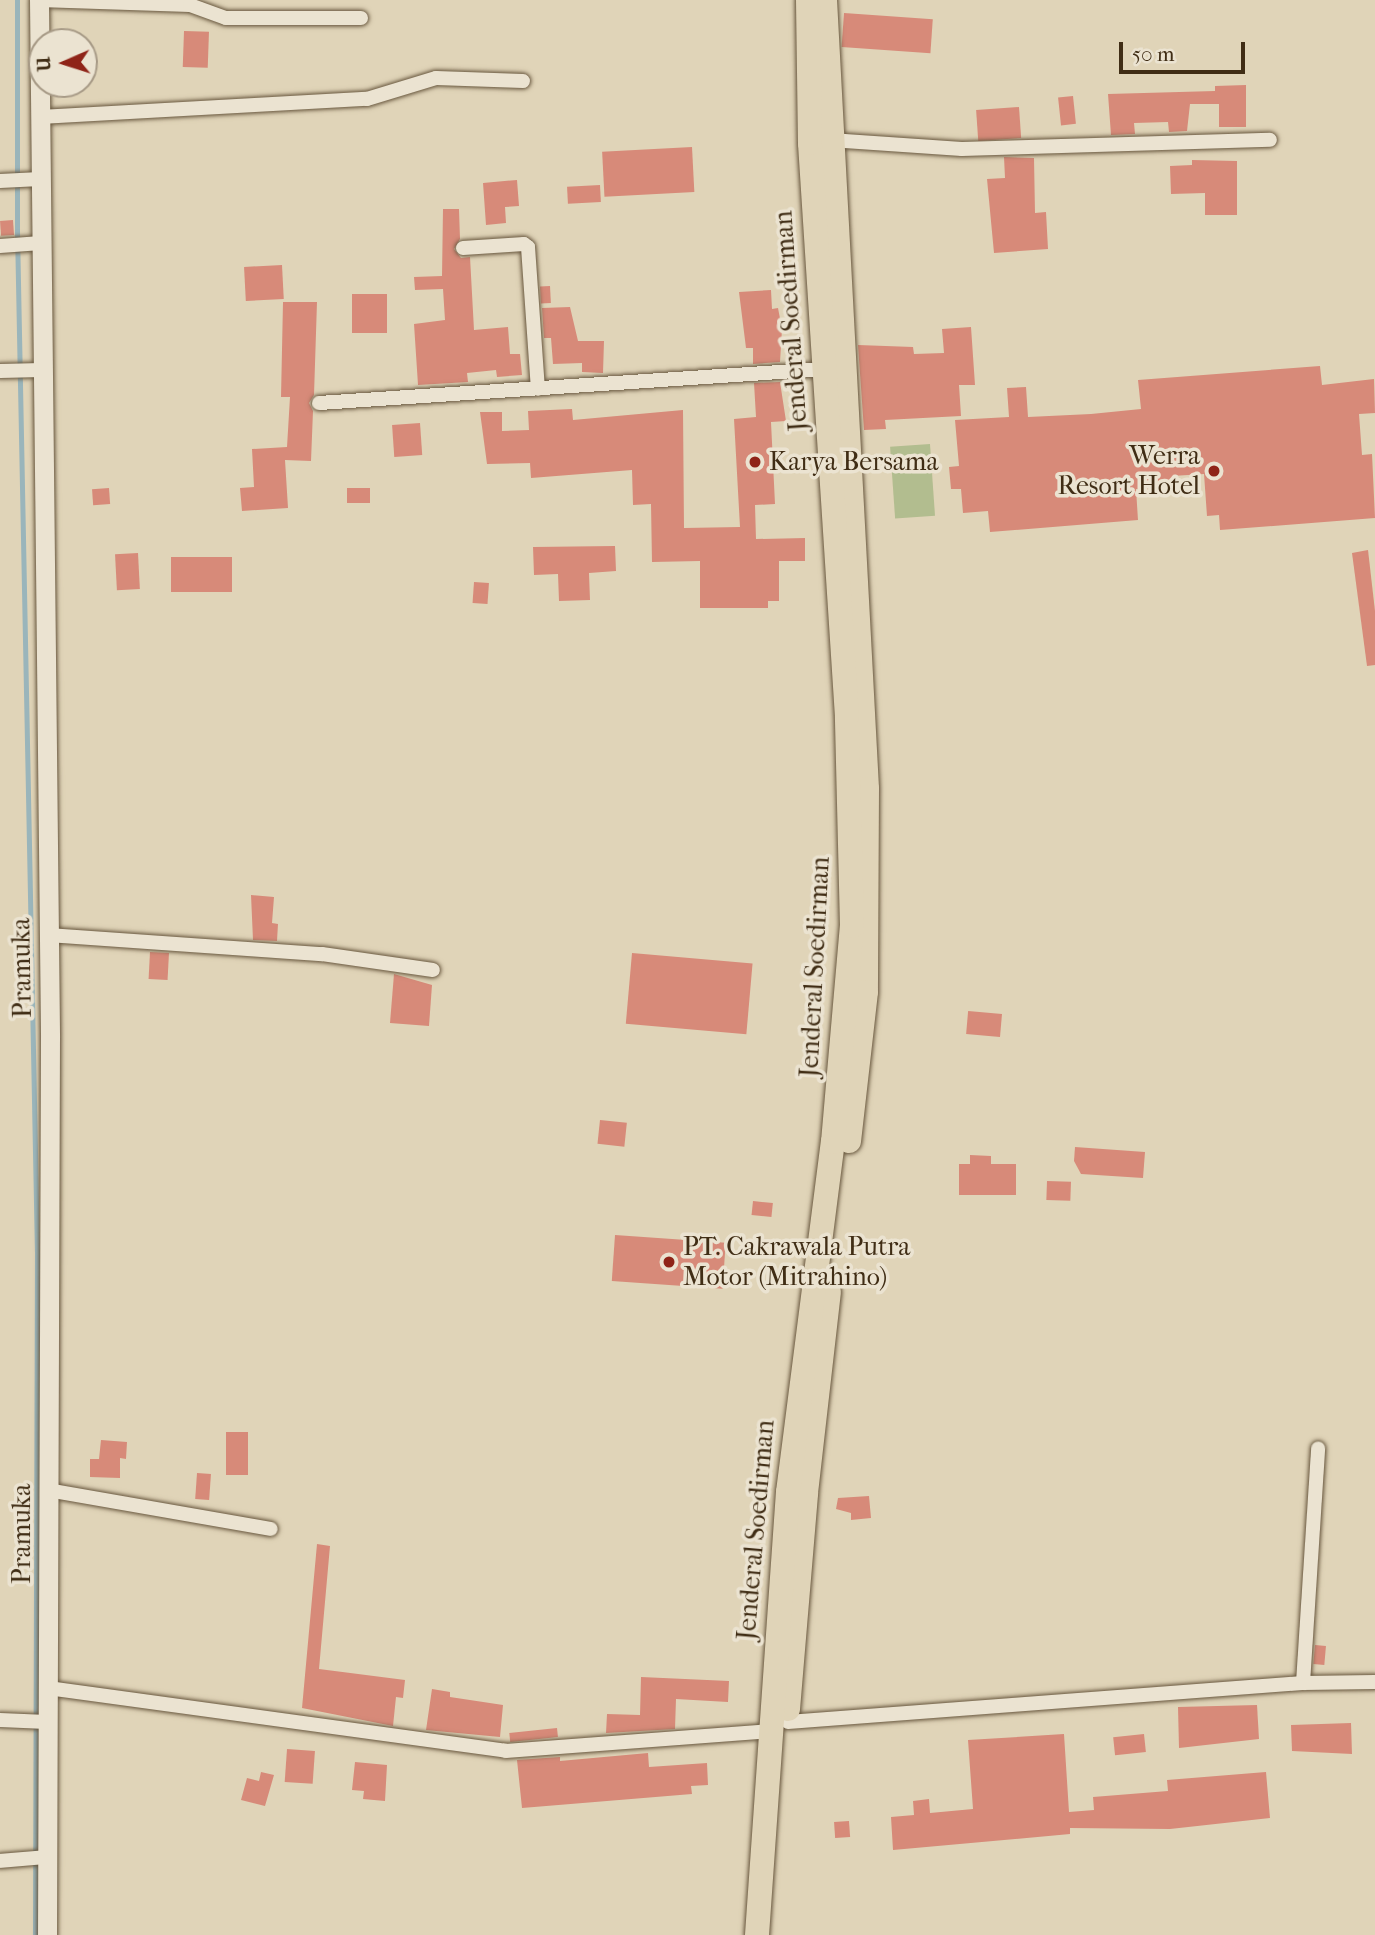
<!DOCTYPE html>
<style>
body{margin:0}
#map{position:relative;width:1375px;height:1935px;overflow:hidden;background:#e0d4b8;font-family:"IM FELL French Canon",serif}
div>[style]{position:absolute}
.green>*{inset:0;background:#b2bd8f;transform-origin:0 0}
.stream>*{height:5px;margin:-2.5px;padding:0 2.5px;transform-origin:2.5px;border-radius:2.5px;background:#9ab5bb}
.building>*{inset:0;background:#d78a79;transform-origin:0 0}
.roads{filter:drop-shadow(0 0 2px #68573e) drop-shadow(0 0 2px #68573e)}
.street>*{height:14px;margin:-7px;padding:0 7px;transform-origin:7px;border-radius:7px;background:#ebe3d1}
.secondary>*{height:19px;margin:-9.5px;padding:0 9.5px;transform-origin:9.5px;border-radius:9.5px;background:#ebe3d1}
.highway>*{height:24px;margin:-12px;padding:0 12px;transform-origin:12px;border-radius:12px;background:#e0d4b8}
.dots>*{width:19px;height:19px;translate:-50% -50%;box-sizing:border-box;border:4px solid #ebe3d1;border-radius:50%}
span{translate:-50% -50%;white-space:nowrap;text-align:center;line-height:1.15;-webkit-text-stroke:7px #ebe3d1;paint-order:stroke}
.street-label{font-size:26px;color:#402d15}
.poi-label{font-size:26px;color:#402d15}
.right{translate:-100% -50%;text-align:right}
.left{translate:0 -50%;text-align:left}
.north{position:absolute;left:28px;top:28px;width:70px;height:70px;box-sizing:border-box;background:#ebe3d1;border:2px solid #a79a86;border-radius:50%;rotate:267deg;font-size:19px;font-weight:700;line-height:28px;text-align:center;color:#402d15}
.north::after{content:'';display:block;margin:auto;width:24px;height:32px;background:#8f2418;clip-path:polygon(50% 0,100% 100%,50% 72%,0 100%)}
.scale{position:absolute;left:1119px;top:42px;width:126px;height:32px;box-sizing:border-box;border:4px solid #402d15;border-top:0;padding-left:9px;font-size:21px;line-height:24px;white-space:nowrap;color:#402d15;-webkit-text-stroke:5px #ebe3d1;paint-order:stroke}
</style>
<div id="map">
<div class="green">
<div style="left:930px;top:444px;width:72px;height:40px;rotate:86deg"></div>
</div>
<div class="stream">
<div style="left:17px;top:0;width:231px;rotate:90deg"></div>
<div style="left:17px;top:231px;width:1021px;rotate:88.88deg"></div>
<div style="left:37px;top:1252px;width:683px;rotate:90.17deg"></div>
</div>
<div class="building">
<div style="left:844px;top:13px;width:89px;height:34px;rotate:4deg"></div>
<div style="left:184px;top:31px;width:25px;height:36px;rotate:2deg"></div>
<div style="clip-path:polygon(1246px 85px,1246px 127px,1219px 127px,1219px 104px,1190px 104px,1187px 131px,1169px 132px,1168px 122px,1134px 123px,1135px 134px,1111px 135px,1108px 94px,1215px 91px,1215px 86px)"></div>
<div style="left:1073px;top:96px;width:28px;height:15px;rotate:84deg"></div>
<div style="left:1019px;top:107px;width:31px;height:43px;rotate:86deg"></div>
<div style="left:692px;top:147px;width:45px;height:90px;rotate:87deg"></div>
<div style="clip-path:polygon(1004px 157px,1034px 158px,1035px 213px,1046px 212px,1048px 249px,994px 253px,987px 179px,1005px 178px)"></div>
<div style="clip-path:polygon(1192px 160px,1237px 161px,1237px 215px,1205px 215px,1205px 193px,1171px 194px,1170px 166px,1192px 165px)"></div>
<div style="clip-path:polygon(517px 180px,519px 206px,505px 207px,506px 223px,486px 225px,483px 183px)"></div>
<div style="left:600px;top:185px;width:17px;height:33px;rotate:87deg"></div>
<div style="clip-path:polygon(443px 209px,459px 209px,460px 239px,454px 249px,461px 258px,470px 257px,474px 330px,508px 327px,510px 354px,520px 354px,522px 375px,497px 377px,496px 370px,467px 373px,468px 382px,418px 385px,414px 324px,445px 320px,443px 289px,415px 290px,414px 277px,442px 276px)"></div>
<div style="left:13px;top:220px;width:15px;height:13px;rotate:86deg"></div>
<div style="left:282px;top:265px;width:34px;height:38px;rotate:87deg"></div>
<div style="left:550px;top:286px;width:17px;height:10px;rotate:87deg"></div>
<div style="clip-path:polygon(771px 290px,772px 309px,778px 308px,782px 329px,780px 362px,753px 364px,753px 348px,746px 348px,739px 292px)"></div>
<div style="left:352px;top:294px;width:35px;height:39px"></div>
<div style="clip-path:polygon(283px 302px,317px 302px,314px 395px,309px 403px,313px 411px,311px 461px,285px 460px,288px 508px,242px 511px,240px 488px,254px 487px,252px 449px,287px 447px,290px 397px,281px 397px)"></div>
<div style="clip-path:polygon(570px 307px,578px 341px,604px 341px,603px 373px,582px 372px,582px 363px,553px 364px,551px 338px,544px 338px,542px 308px)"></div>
<div style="clip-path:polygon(971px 327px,975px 385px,959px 385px,961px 416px,885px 420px,886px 429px,864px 430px,858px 345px,913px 347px,914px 354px,944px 353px,942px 329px)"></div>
<div style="clip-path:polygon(1320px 366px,1322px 385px,1374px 379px,1375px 413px,1359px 414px,1362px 455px,1372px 454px,1375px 518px,1220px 530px,1219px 515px,1207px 516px,1204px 474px,1172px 476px,1173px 488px,1136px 489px,1138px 520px,990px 532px,988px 511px,963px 513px,961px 489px,951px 489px,949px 467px,959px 466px,955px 420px,1009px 417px,1007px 388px,1026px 387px,1028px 417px,1091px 414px,1141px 409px,1138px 380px)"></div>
<div style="clip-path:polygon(780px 382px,786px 421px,771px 422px,775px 504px,755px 505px,756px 539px,805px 538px,805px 561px,779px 561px,779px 601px,768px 601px,768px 608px,700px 608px,700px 561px,652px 562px,651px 504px,633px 505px,632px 470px,531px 478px,530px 463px,487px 464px,480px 412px,502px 412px,502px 431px,529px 430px,528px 411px,572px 409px,573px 420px,683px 410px,684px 528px,740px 527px,734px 419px,756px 417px,754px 383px)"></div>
<div style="left:420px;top:423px;width:32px;height:28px;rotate:86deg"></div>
<div style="left:109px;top:488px;width:16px;height:17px;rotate:86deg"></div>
<div style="left:370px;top:488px;width:15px;height:23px;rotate:90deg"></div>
<div style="clip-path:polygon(615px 546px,616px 571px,589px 573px,590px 600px,559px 601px,558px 574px,534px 575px,533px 547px)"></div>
<div style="clip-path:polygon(1368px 550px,1375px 611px,1375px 665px,1367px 666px,1352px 553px)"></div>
<div style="left:138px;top:553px;width:36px;height:23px;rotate:87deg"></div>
<div style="left:171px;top:557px;width:61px;height:35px"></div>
<div style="left:474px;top:582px;width:15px;height:21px;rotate:4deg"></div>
<div style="clip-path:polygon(251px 895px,274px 897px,272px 923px,278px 924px,277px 941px,253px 940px)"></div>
<div style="left:150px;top:952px;width:19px;height:27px;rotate:3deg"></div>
<div style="left:632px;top:953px;width:121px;height:71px;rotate:5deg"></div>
<div style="clip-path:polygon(394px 974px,432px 985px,429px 1026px,390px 1023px)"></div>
<div style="left:1002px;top:1014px;width:23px;height:34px;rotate:95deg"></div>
<div style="left:600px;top:1120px;width:27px;height:24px;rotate:6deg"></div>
<div style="clip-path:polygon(1075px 1147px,1145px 1152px,1143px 1178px,1081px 1174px,1074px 1161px)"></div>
<div style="clip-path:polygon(970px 1155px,991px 1156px,991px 1164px,1016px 1164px,1016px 1195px,959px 1195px,959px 1164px,970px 1164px)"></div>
<div style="left:1047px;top:1181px;width:24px;height:19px;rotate:2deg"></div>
<div style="left:753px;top:1201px;width:20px;height:14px;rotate:6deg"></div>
<div style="left:615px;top:1235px;width:111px;height:46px;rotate:4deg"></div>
<div style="left:226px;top:1432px;width:22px;height:43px"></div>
<div style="clip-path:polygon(101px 1440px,127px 1442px,126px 1459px,120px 1458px,120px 1478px,90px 1477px,90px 1459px,99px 1459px)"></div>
<div style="left:197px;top:1473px;width:14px;height:26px;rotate:4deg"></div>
<div style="clip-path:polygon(869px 1496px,871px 1518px,851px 1520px,851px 1513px,836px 1509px,838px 1498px)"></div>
<div style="clip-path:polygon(317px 1544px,330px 1546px,319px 1669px,405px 1680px,403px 1698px,396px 1697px,393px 1726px,302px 1708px)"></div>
<div style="left:1315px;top:1645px;width:11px;height:19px;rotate:5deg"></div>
<div style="clip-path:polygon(641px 1677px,729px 1681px,728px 1702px,676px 1699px,675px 1729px,606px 1733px,607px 1714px,640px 1715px)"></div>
<div style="clip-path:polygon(432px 1689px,450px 1692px,450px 1697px,503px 1705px,500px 1737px,426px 1730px)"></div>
<div style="clip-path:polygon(1257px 1705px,1259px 1739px,1179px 1748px,1178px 1707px)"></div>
<div style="clip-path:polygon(1351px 1723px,1352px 1754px,1292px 1751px,1291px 1725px)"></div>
<div style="left:557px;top:1728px;width:9px;height:48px;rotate:84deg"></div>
<div style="clip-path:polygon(1064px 1734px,1069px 1812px,1094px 1810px,1093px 1797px,1168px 1791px,1167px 1780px,1266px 1772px,1270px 1818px,1170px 1829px,1070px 1828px,1070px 1834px,893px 1850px,891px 1817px,914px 1815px,913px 1801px,929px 1799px,930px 1813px,973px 1809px,968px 1740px)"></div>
<div style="left:1144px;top:1734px;width:18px;height:31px;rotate:84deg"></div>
<div style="left:287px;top:1749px;width:28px;height:33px;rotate:4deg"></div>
<div style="clip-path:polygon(648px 1753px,649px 1767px,707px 1763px,708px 1785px,691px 1786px,692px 1794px,522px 1808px,517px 1760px,560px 1757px,560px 1761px)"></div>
<div style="clip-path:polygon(355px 1762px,387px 1765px,385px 1801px,363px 1799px,364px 1791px,352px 1790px)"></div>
<div style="clip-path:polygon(261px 1772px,274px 1775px,265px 1806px,241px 1800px,247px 1778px,259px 1781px)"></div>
<div style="left:849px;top:1821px;width:16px;height:15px;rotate:86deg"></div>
</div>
<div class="roads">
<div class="street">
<div style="left:39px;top:0;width:151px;rotate:1.9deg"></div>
<div style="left:190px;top:5px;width:38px;rotate:20deg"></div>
<div style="left:226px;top:18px;width:135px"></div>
<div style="left:40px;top:117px;width:327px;rotate:-3.2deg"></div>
<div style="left:367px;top:99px;width:72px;rotate:-16.9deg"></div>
<div style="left:436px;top:78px;width:87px;rotate:2deg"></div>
<div style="left:830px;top:140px;width:132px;rotate:3.9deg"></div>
<div style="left:962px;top:149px;width:308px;rotate:-1.7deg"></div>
<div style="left:0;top:181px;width:40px;rotate:-2.9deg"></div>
<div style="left:0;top:246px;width:41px;rotate:-4.2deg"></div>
<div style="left:463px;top:248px;width:61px;rotate:-3.8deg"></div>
<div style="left:524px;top:244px;width:5px;rotate:37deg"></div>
<div style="left:528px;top:247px;width:142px;rotate:86deg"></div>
<div style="left:0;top:371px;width:42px;rotate:-1.4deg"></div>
<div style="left:319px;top:403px;width:506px;rotate:-3.85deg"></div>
<div style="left:48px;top:935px;width:275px;rotate:4deg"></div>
<div style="left:322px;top:954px;width:112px;rotate:8.2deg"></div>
<div style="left:48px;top:1490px;width:226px;rotate:9.9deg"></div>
<div style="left:1303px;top:1683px;width:235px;rotate:-86.3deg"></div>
<div style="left:48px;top:1688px;width:462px;rotate:7.8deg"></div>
<div style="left:506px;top:1751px;width:266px;rotate:-4.3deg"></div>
<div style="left:0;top:1720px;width:47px;rotate:2.4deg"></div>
<div style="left:788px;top:1722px;width:516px;rotate:-4.33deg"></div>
<div style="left:1303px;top:1683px;width:72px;rotate:-0.8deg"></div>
<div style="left:0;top:1861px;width:47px;rotate:-4.9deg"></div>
</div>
<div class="secondary">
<div style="left:39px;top:0;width:1038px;rotate:89.39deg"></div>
<div style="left:50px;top:1038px;width:897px;rotate:90.19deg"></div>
</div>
<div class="highway">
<div style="left:825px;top:0;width:790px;rotate:86.95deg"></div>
<div style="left:867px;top:789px;width:203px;rotate:90.3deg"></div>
<div style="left:866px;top:992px;width:150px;rotate:96.5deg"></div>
<div style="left:788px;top:1709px;width:217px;rotate:-85.2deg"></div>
<div style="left:806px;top:1493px;width:202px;rotate:-83.5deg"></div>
<div style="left:757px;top:1935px;width:444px;rotate:-86deg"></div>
<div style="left:788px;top:1492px;width:353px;rotate:-82.7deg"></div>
<div style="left:833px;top:1142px;width:217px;rotate:-85deg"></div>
<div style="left:852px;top:926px;width:209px;rotate:-91.4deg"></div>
<div style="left:847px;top:717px;width:575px;rotate:-93.69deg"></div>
<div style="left:810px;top:143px;width:143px;rotate:-90.8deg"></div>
</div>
</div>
<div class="dots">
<div style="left:755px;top:462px;background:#8f2418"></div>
<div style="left:1214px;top:471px;background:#8f2418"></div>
<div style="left:669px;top:1262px;background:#8f2418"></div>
</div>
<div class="street-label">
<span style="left:791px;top:321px;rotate:-94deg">Jenderal Soedirman</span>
<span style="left:815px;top:967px;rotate:-87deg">Jenderal Soedirman</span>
<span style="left:22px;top:968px;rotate:-91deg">Pramuka</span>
<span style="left:756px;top:1530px;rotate:-85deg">Jenderal Soedirman</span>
<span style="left:22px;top:1534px;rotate:-90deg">Pramuka</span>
</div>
<div class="poi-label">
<span class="right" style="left:1200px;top:471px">Werra<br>Resort Hotel</span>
<span class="left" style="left:769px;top:462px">Karya Bersama</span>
<span class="left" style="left:683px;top:1262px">PT. Cakrawala Putra<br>Motor (Mitrahino)</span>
</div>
<div class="north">U</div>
<div class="scale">50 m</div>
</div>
